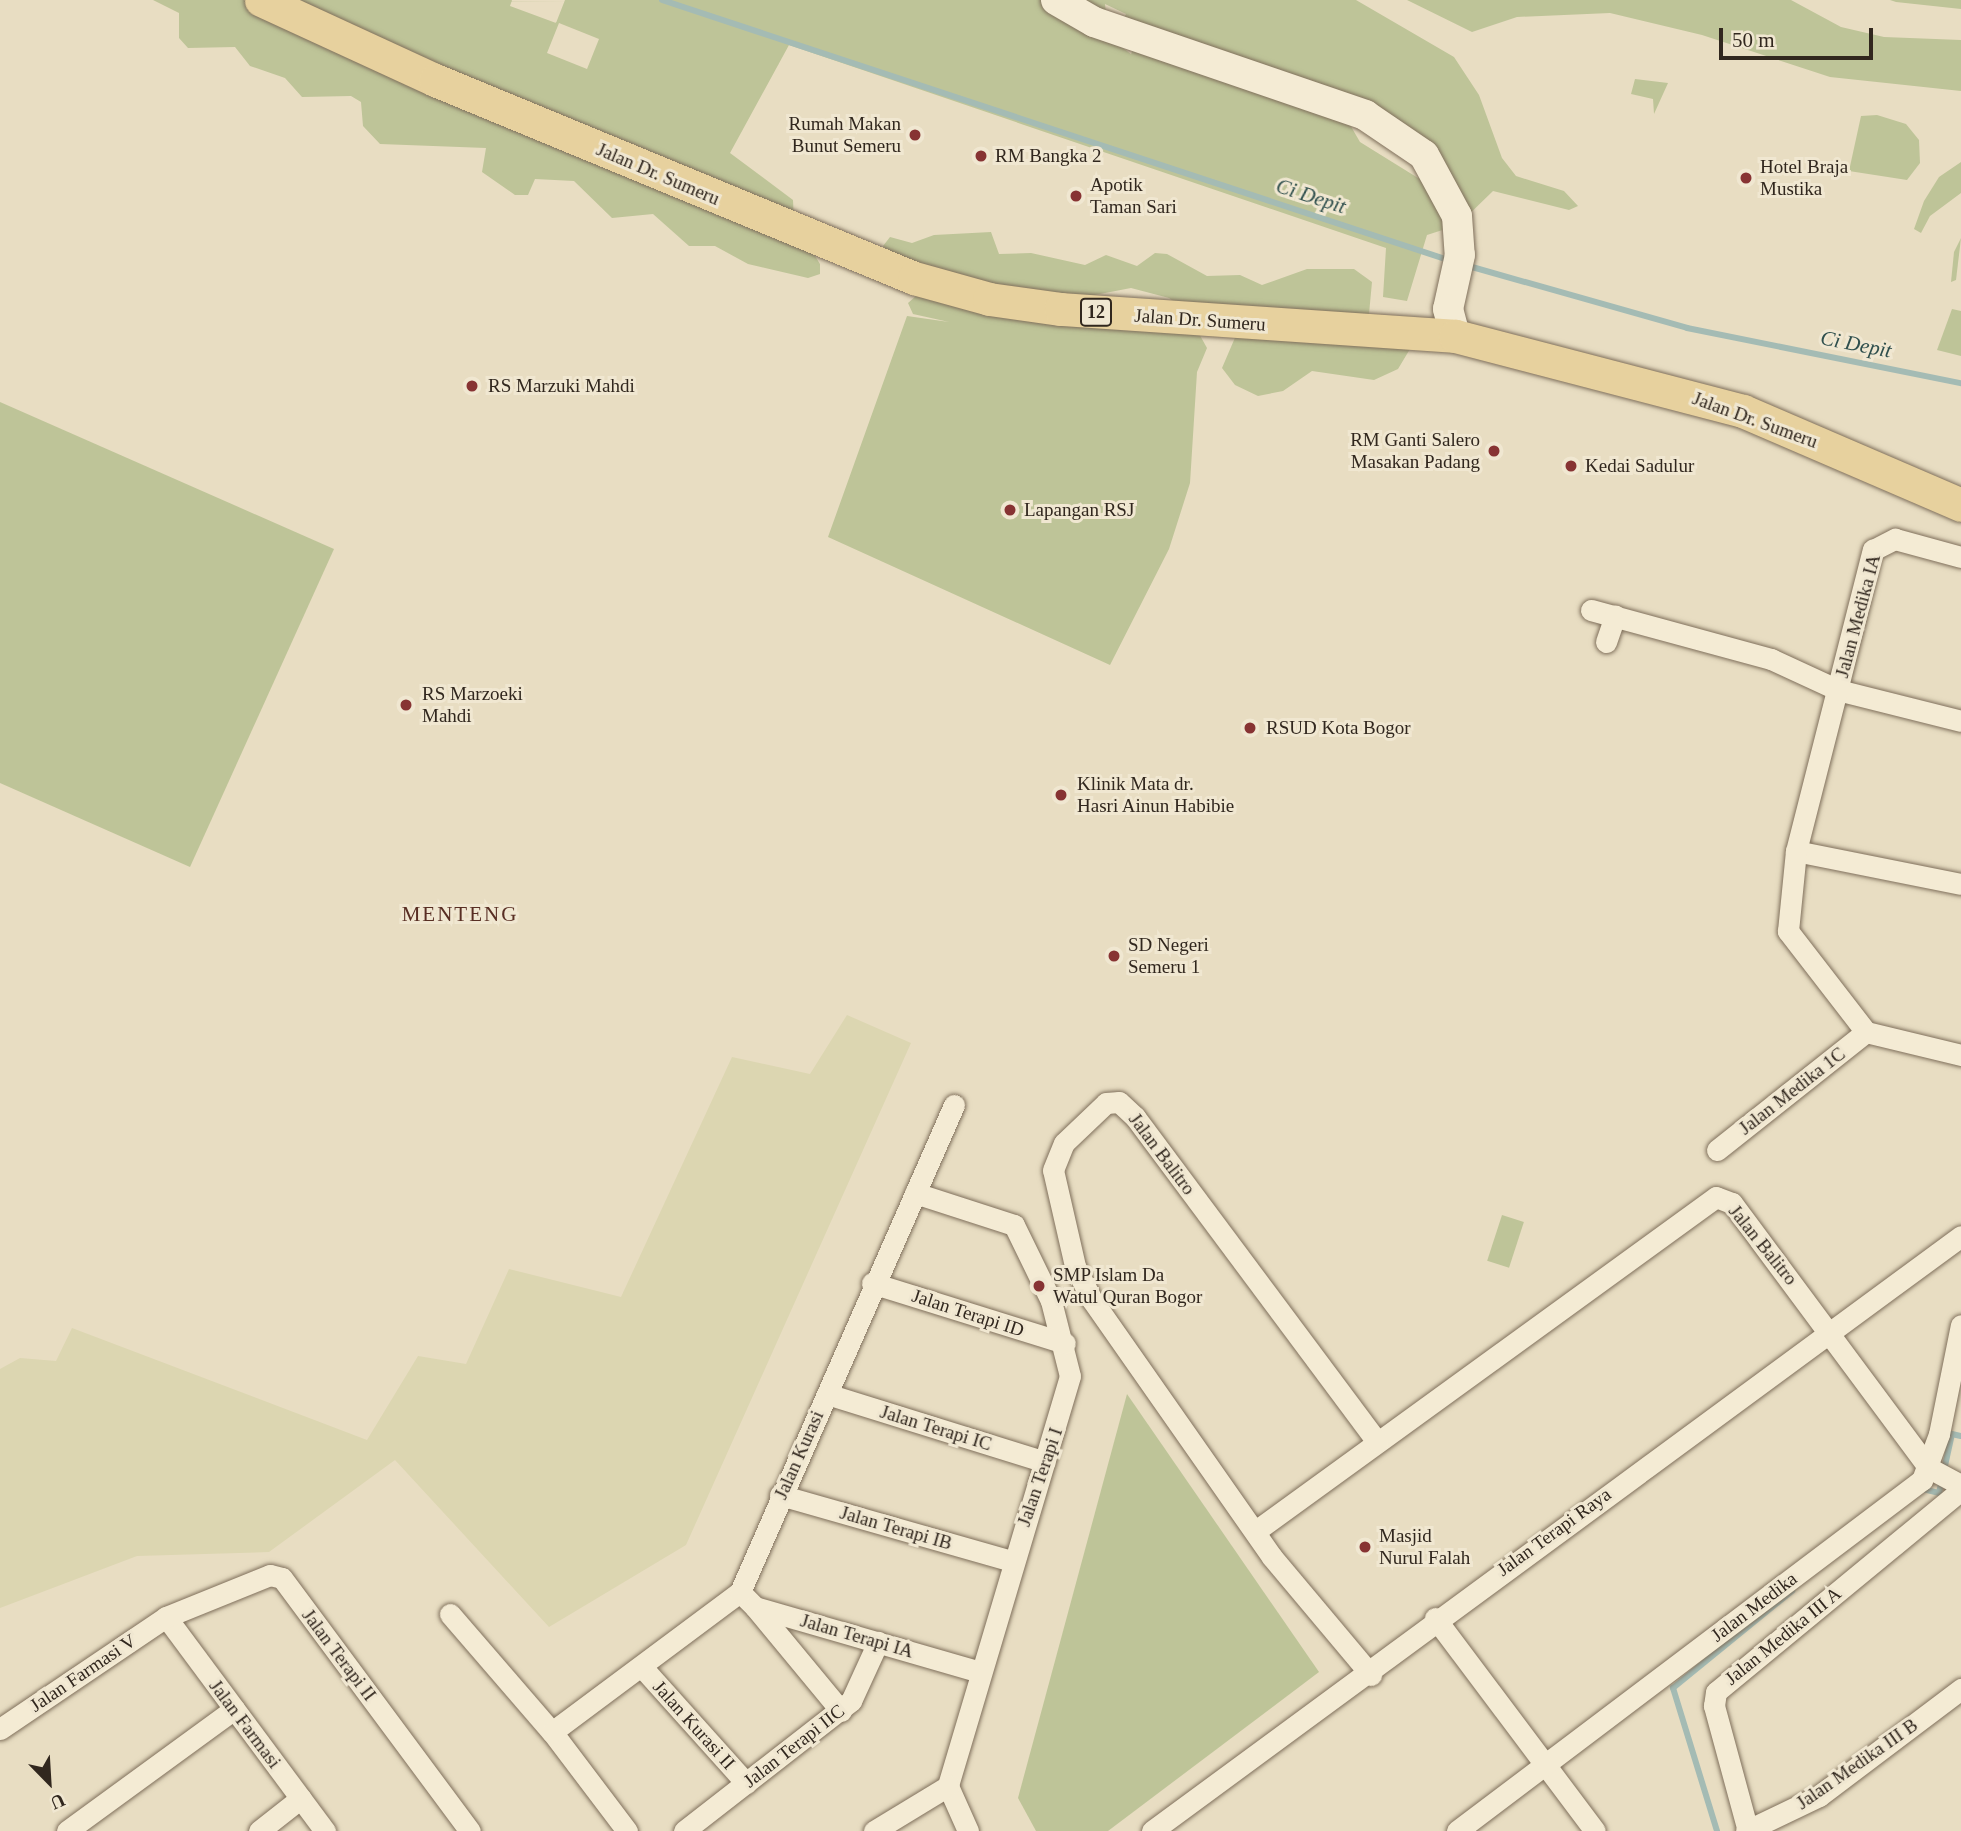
<!DOCTYPE html>
<style>
body{margin:0}
#map{position:relative;width:1961px;height:1831px;overflow:hidden;background:#e8ddc2;font-family:Georgia,serif}
div>[style]{position:absolute}
.farmland>*{inset:0;background:#dcd6b1}
.green>*{inset:0;background:#bec498;transform-origin:0 0}
.stream>*{height:6px;margin:-3px;padding:0 3px;transform-origin:3px;border-radius:3px;background:#a4bbb4}
.roads{filter:drop-shadow(0 0 2px #7f6f5b) drop-shadow(0 0 2px #7f6f5b)}
.street>*{height:21px;margin:-10.5px;padding:0 10.5px;transform-origin:10.5px;border-radius:10.5px;background:#f4ebd4}
.secondary>*{height:30px;margin:-15px;padding:0 15px;transform-origin:15px;border-radius:15px;background:#f4ebd4}
.primary>*{height:33px;margin:-16.5px;padding:0 16.5px;transform-origin:16.5px;border-radius:16.5px;background:#e7d19e}
.dots>*{width:19px;height:19px;translate:-50% -50%;box-sizing:border-box;border:4px solid #f0e7d1;border-radius:50%}
span{translate:-50% -50%;white-space:nowrap;text-align:center;line-height:1.15;-webkit-text-stroke:6px #f0e7d1;paint-order:stroke}
.shield-label span{padding:2px 5px;background:#f0e7d1;border:2px solid;border-radius:5px;-webkit-text-stroke-width:0}
.shield-label{font-size:18px;color:#31271e;font-weight:700}
.poi-label{font-size:19px;color:#31271e}
.right{translate:-100% -50%;text-align:right}
.left{translate:0 -50%;text-align:left}
.street-label{font-size:19px;color:#31271e}
.water-label{font-size:21px;color:#2f4f4d;font-style:italic}
.neighbourhood-label{font-size:21px;color:#582e23;letter-spacing:2px}
.north{position:absolute;left:14px;top:1747px;width:70px;height:70px;-webkit-text-stroke:5px #f0e7d1;paint-order:stroke;rotate:156deg;font-size:19px;font-weight:700;line-height:28px;text-align:center;color:#31271e}
.north::after{content:'';display:block;margin:auto;width:24px;height:32px;background:#31271e;clip-path:polygon(50% 0,100% 100%,50% 72%,0 100%)}
.scale{position:absolute;left:1719px;top:28px;width:154px;height:32px;box-sizing:border-box;border:4px solid #31271e;border-top:0;padding-left:9px;font-size:21px;line-height:24px;white-space:nowrap;color:#31271e;-webkit-text-stroke:5px #f0e7d1;paint-order:stroke}
</style>
<div id="map">
<div class="farmland">
<div style="clip-path:polygon(847px 1015px,911px 1043px,686px 1545px,549px 1627px,395px 1460px,269px 1552px,137px 1556px,0 1608px,0 1369px,20px 1358px,56px 1361px,72px 1328px,367px 1440px,418px 1356px,466px 1364px,509px 1269px,621px 1297px,732px 1057px,810px 1074px)"></div>
</div>
<div class="green">
<div style="clip-path:polygon(evenodd,153px 0,512px 0,510px 6px,556px 23px,565px 0,1356px 0,1454px 57px,1479px 95px,1502px 158px,1516px 176px,1564px 191px,1578px 206px,1569px 210px,1493px 191px,1458px 225px,1427px 235px,1407px 301px,1383px 297px,1386px 248px,789px 45px,730px 153px,793px 200px,794px 222px,820px 264px,820px 274px,808px 278px,748px 264px,715px 246px,689px 246px,653px 214px,612px 218px,574px 181px,535px 179px,528px 195px,515px 195px,482px 172px,486px 148px,380px 144px,363px 126px,361px 102px,351px 96px,302px 97px,285px 78px,250px 66px,235px 47px,188px 48px,179px 38px,179px 13px,153px 0,1105px 4px,1126px 14px,1118px 29px,1139px 37px,1131px 54px,1108px 37px,1105px 4px,153px 0,559px 23px,599px 39px,587px 69px,547px 53px,559px 23px,153px 0,1349px 123px,1445px 166px,1418px 178px,1360px 142px,1349px 123px)"></div>
<div style="clip-path:polygon(1407px 0,1791px 0,1841px 27px,1884px 37px,1961px 40px,1961px 91px,1830px 77px,1702px 35px,1610px 13px,1517px 17px,1472px 32px)"></div>
<div style="clip-path:polygon(1890px 0,1961px 0,1961px 9px,1896px 2px)"></div>
<div style="clip-path:polygon(1635px 79px,1668px 83px,1654px 114px,1653px 99px,1631px 94px)"></div>
<div style="clip-path:polygon(1877px 115px,1906px 124px,1919px 140px,1920px 163px,1907px 180px,1849px 171px,1861px 116px)"></div>
<div style="clip-path:polygon(1961px 162px,1961px 193px,1930px 216px,1921px 233px,1914px 229px,1924px 201px,1939px 177px)"></div>
<div style="clip-path:polygon(991px 232px,999px 254px,1031px 253px,1085px 265px,1106px 255px,1137px 266px,1155px 253px,1167px 254px,1207px 276px,1240px 275px,1262px 285px,1307px 269px,1354px 269px,1372px 282px,1369px 314px,1416px 339px,1398px 369px,1374px 380px,1312px 371px,1283px 391px,1258px 396px,1235px 385px,1222px 368px,1237px 333px,1200px 320px,1169px 298px,1131px 288px,1084px 297px,1192px 321px,1207px 348px,1197px 372px,1190px 483px,1169px 549px,1110px 665px,828px 537px,907px 316px,949px 322px,913px 314px,908px 303px,925px 288px,883px 246px,890px 237px,912px 243px,934px 235px)"></div>
<div style="clip-path:polygon(1961px 238px,1956px 280px,1951px 282px,1954px 252px)"></div>
<div style="clip-path:polygon(1952px 309px,1961px 311px,1961px 356px,1937px 350px)"></div>
<div style="clip-path:polygon(0 402px,334px 549px,190px 867px,0 783px)"></div>
<div style="left:1502px;top:1215px;width:23px;height:48px;rotate:18deg"></div>
<div style="clip-path:polygon(1127px 1394px,1319px 1672px,1108px 1831px,1036px 1831px,1018px 1798px)"></div>
</div>
<div class="stream">
<div style="left:662px;top:0;width:831px;rotate:18.3deg"></div>
<div style="left:1465px;top:265px;width:231px;rotate:15.8deg"></div>
<div style="left:1687px;top:328px;width:279px;rotate:11.4deg"></div>
<div style="left:1919px;top:1488px;width:21px;rotate:14deg"></div>
<div style="left:1939px;top:1493px;width:60px;rotate:-77.6deg"></div>
<div style="left:1952px;top:1434px;width:9px;rotate:13deg"></div>
<div style="left:1717px;top:1831px;width:150px;rotate:-107.1deg"></div>
<div style="left:1673px;top:1688px;width:154px;rotate:-39.2deg"></div>
</div>
<div class="roads">
<div class="street">
<div style="left:1591px;top:610px;width:187px;rotate:15.2deg"></div>
<div style="left:1771px;top:659px;width:74px;rotate:24.8deg"></div>
<div style="left:1838px;top:690px;width:127px;rotate:14.1deg"></div>
<div style="left:1606px;top:642px;width:28px;rotate:-71deg"></div>
<div style="left:1796px;top:851px;width:168px;rotate:11.3deg"></div>
<div style="left:1866px;top:1032px;width:128px;rotate:-127.7deg"></div>
<div style="left:1788px;top:931px;width:80px;rotate:-84.3deg"></div>
<div style="left:1796px;top:851px;width:311px;rotate:-75.7deg"></div>
<div style="left:1873px;top:550px;width:25px;rotate:-27deg"></div>
<div style="left:1895px;top:539px;width:68px;rotate:15.3deg"></div>
<div style="left:1866px;top:1032px;width:98px;rotate:13.6deg"></div>
<div style="left:1717px;top:1150px;width:190px;rotate:-38.4deg"></div>
<div style="left:915px;top:1193px;width:104px;rotate:17.9deg"></div>
<div style="left:1014px;top:1225px;width:85px;rotate:64deg"></div>
<div style="left:1051px;top:1301px;width:77px;rotate:75.8deg"></div>
<div style="left:1070px;top:1376px;width:428px;rotate:106.6deg"></div>
<div style="left:948px;top:1786px;width:49px;rotate:66deg"></div>
<div style="left:872px;top:1283px;width:202px;rotate:17.3deg"></div>
<div style="left:827px;top:1394px;width:228px;rotate:17.3deg"></div>
<div style="left:780px;top:1495px;width:240px;rotate:15.9deg"></div>
<div style="left:1257px;top:1530px;width:567px;rotate:-35.96deg"></div>
<div style="left:1716px;top:1197px;width:17px;rotate:21deg"></div>
<div style="left:1732px;top:1203px;width:330px;rotate:53.4deg"></div>
<div style="left:1929px;top:1468px;width:36px;rotate:28deg"></div>
<div style="left:740px;top:1592px;width:21px;rotate:45deg"></div>
<div style="left:755px;top:1607px;width:234px;rotate:16.1deg"></div>
<div style="left:755px;top:1607px;width:135px;rotate:50.4deg"></div>
<div style="left:450px;top:1614px;width:156px;rotate:49.2deg"></div>
<div style="left:166px;top:1617px;width:267px;rotate:53.4deg"></div>
<div style="left:1435px;top:1618px;width:266px;rotate:53.1deg"></div>
<div style="left:642px;top:1667px;width:156px;rotate:48.1deg"></div>
<div style="left:1371px;top:1675px;width:154px;rotate:-130deg"></div>
<div style="left:1272px;top:1557px;width:314px;rotate:-125deg"></div>
<div style="left:1092px;top:1300px;width:38px;rotate:-117deg"></div>
<div style="left:1075px;top:1266px;width:98px;rotate:-102.9deg"></div>
<div style="left:1053px;top:1170px;width:29px;rotate:-68deg"></div>
<div style="left:1064px;top:1143px;width:58px;rotate:-43.6deg"></div>
<div style="left:1106px;top:1103px;width:13px;rotate:-4deg"></div>
<div style="left:1119px;top:1102px;width:22px;rotate:43deg"></div>
<div style="left:1135px;top:1117px;width:405px;rotate:53.3deg"></div>
<div style="left:0;top:1729px;width:200px;rotate:-34deg"></div>
<div style="left:166px;top:1617px;width:112px;rotate:-22deg"></div>
<div style="left:270px;top:1575px;width:12px;rotate:14deg"></div>
<div style="left:282px;top:1578px;width:315px;rotate:53.4deg"></div>
<div style="left:67px;top:1831px;width:207px;rotate:-36.1deg"></div>
<div style="left:259px;top:1831px;width:53px;rotate:-38.2deg"></div>
<div style="left:627px;top:1831px;width:124px;rotate:-127.1deg"></div>
<div style="left:552px;top:1732px;width:234px;rotate:-36.7deg"></div>
<div style="left:740px;top:1592px;width:532px;rotate:-66.28deg"></div>
<div style="left:684px;top:1831px;width:212px;rotate:-37.9deg"></div>
<div style="left:851px;top:1701px;width:65px;rotate:-65.4deg"></div>
<div style="left:874px;top:1831px;width:87px;rotate:-31.3deg"></div>
<div style="left:1152px;top:1831px;width:1004px;rotate:-36.33deg"></div>
<div style="left:1457px;top:1831px;width:583px;rotate:-37.05deg"></div>
<div style="left:1922px;top:1480px;width:49px;rotate:-69.7deg"></div>
<div style="left:1939px;top:1434px;width:111px;rotate:-78.6deg"></div>
<div style="left:1746px;top:1831px;width:81px;rotate:-25.6deg"></div>
<div style="left:1819px;top:1796px;width:178px;rotate:-37deg"></div>
<div style="left:1748px;top:1831px;width:130px;rotate:-105.2deg"></div>
<div style="left:1714px;top:1706px;width:14px;rotate:-82deg"></div>
<div style="left:1716px;top:1692px;width:318px;rotate:-39.5deg"></div>
</div>
<div class="secondary">
<div style="left:1056px;top:0;width:44px;rotate:30.1deg"></div>
<div style="left:1094px;top:22px;width:287px;rotate:18.9deg"></div>
<div style="left:1365px;top:115px;width:71px;rotate:34.1deg"></div>
<div style="left:1424px;top:155px;width:69px;rotate:61.6deg"></div>
<div style="left:1457px;top:216px;width:39px;rotate:86deg"></div>
<div style="left:1460px;top:255px;width:55px;rotate:102.5deg"></div>
<div style="left:1448px;top:309px;width:28px;rotate:75deg"></div>
</div>
<div class="primary">
<div style="left:261px;top:0;width:192px;rotate:24.7deg"></div>
<div style="left:435px;top:80px;width:518px;rotate:22.46deg"></div>
<div style="left:914px;top:278px;width:78px;rotate:15.6deg"></div>
<div style="left:989px;top:299px;width:73px;rotate:7.9deg"></div>
<div style="left:1061px;top:309px;width:395px;rotate:3.9deg"></div>
<div style="left:1455px;top:336px;width:298px;rotate:14.6deg"></div>
<div style="left:1743px;top:411px;width:237px;rotate:23.3deg"></div>
</div>
</div>
<div class="dots">
<div style="left:915px;top:135px;background:#873333"></div>
<div style="left:981px;top:156px;background:#873333"></div>
<div style="left:1746px;top:178px;background:#873333"></div>
<div style="left:1076px;top:196px;background:#873333"></div>
<div style="left:472px;top:386px;background:#873333"></div>
<div style="left:1494px;top:451px;background:#873333"></div>
<div style="left:1571px;top:466px;background:#873333"></div>
<div style="left:1010px;top:510px;background:#873333"></div>
<div style="left:406px;top:705px;background:#873333"></div>
<div style="left:1250px;top:728px;background:#873333"></div>
<div style="left:1061px;top:795px;background:#873333"></div>
<div style="left:1114px;top:956px;background:#873333"></div>
<div style="left:1039px;top:1286px;background:#873333"></div>
<div style="left:1365px;top:1547px;background:#873333"></div>
</div>
<div class="shield-label">
<span style="left:1096px;top:312px">12</span>
</div>
<div class="poi-label">
<span class="right" style="left:901px;top:135px">Rumah Makan<br>Bunut Semeru</span>
<span class="left" style="left:995px;top:156px">RM Bangka 2</span>
<span class="left" style="left:1760px;top:178px">Hotel Braja<br>Mustika</span>
<span class="left" style="left:1090px;top:196px">Apotik<br>Taman Sari</span>
<span class="left" style="left:488px;top:386px">RS Marzuki Mahdi</span>
<span class="right" style="left:1480px;top:451px">RM Ganti Salero<br>Masakan Padang</span>
<span class="left" style="left:1585px;top:466px">Kedai Sadulur</span>
<span class="left" style="left:1024px;top:510px">Lapangan RSJ</span>
<span class="left" style="left:422px;top:705px">RS Marzoeki<br>Mahdi</span>
<span class="left" style="left:1266px;top:728px">RSUD Kota Bogor</span>
<span class="left" style="left:1077px;top:795px">Klinik Mata dr.<br>Hasri Ainun Habibie</span>
<span class="left" style="left:1128px;top:956px">SD Negeri<br>Semeru 1</span>
<span class="left" style="left:1053px;top:1286px">SMP Islam Da<br>Watul Quran Bogor</span>
<span class="left" style="left:1379px;top:1547px">Masjid<br>Nurul Falah</span>
</div>
<div class="street-label">
<span style="left:658px;top:174px;rotate:23deg">Jalan Dr. Sumeru</span>
<span style="left:1200px;top:320px;rotate:4deg">Jalan Dr. Sumeru</span>
<span style="left:1755px;top:420px;rotate:20deg">Jalan Dr. Sumeru</span>
<span style="left:1858px;top:616px;rotate:-75deg">Jalan Medika IA</span>
<span style="left:1792px;top:1091px;rotate:-38deg">Jalan Medika 1C</span>
<span style="left:1162px;top:1154px;rotate:53deg">Jalan Balitro</span>
<span style="left:1763px;top:1245px;rotate:51deg">Jalan Balitro</span>
<span style="left:968px;top:1313px;rotate:18deg">Jalan Terapi ID</span>
<span style="left:936px;top:1428px;rotate:17deg">Jalan Terapi IC</span>
<span style="left:799px;top:1455px;rotate:-66deg">Jalan Kurasi</span>
<span style="left:1040px;top:1477px;rotate:-71deg">Jalan Terapi I</span>
<span style="left:896px;top:1528px;rotate:16deg">Jalan Terapi IB</span>
<span style="left:1554px;top:1532px;rotate:-36deg">Jalan Terapi Raya</span>
<span style="left:1754px;top:1607px;rotate:-37deg">Jalan Medika</span>
<span style="left:857px;top:1636px;rotate:16deg">Jalan Terapi IA</span>
<span style="left:1783px;top:1636px;rotate:-39deg">Jalan Medika III A</span>
<span style="left:339px;top:1655px;rotate:53deg">Jalan Terapi II</span>
<span style="left:83px;top:1673px;rotate:-34deg">Jalan Farmasi V</span>
<span style="left:245px;top:1724px;rotate:53deg">Jalan Farmasi</span>
<span style="left:694px;top:1725px;rotate:48deg">Jalan Kurasi II</span>
<span style="left:794px;top:1746px;rotate:-38deg">Jalan Terapi IIC</span>
<span style="left:1857px;top:1764px;rotate:-35deg">Jalan Medika III B</span>
</div>
<div class="water-label">
<span style="left:1311px;top:196px;rotate:18deg">Ci Depit</span>
<span style="left:1856px;top:344px;rotate:11deg">Ci Depit</span>
</div>
<div class="neighbourhood-label">
<span style="left:460px;top:914px">MENTENG</span>
</div>
<div class="north">U</div>
<div class="scale">50 m</div>
</div>
